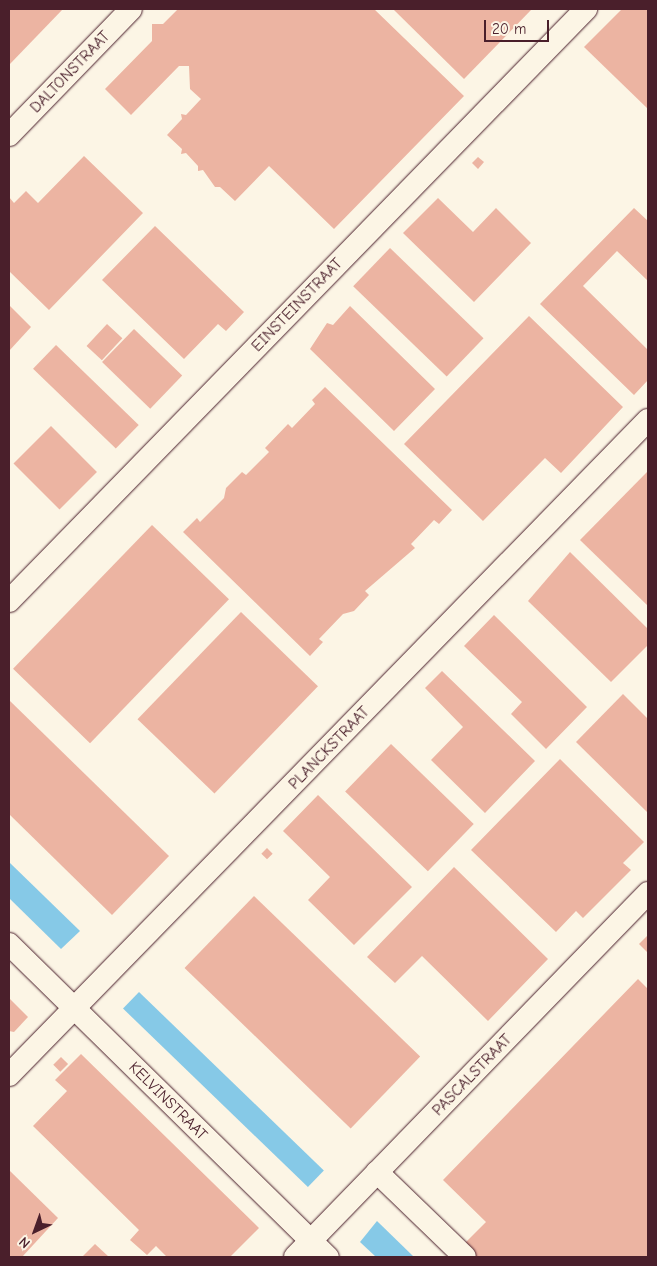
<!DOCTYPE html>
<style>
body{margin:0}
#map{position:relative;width:657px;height:1266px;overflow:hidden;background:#fcf5e5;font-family:"Comic Neue",sans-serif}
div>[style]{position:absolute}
.water>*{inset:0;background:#86c9e7;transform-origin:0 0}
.building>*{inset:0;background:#ecb4a2;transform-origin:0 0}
.roads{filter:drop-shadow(0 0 1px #4a1f2b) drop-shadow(0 0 1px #4a1f2b)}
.minor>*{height:22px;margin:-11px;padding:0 11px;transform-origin:11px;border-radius:11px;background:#fcf5e5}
span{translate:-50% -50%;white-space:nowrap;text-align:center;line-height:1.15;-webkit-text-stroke:4px #fcf5e5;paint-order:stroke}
.street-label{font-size:16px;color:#4a1f2b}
.frame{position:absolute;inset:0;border:10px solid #4a1f2b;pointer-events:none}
.north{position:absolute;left:10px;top:1206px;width:50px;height:50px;-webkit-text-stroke:4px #fcf5e5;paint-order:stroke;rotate:222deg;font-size:14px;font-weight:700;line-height:20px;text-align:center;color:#4a1f2b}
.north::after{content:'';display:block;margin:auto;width:18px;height:22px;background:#4a1f2b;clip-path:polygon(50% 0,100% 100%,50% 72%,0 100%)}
.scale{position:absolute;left:484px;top:20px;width:65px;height:22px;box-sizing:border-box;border:2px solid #4a1f2b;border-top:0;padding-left:6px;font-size:15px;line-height:18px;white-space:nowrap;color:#4a1f2b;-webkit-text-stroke:4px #fcf5e5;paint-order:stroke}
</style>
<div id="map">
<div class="water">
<div style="clip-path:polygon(9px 862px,80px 931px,61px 949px,9px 898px)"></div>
<div style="left:139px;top:992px;width:257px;height:23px;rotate:44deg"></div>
<div style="clip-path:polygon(377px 1221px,414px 1257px,376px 1257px,360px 1242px)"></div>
</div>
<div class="building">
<div style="clip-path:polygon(9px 9px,63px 9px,9px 65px)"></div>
<div style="clip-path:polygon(178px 9px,374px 9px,464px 96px,334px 229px,269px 166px,235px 201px,220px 187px,215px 187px,203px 170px,198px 171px,198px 166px,186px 153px,181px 154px,182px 149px,167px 135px,182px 119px,181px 114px,186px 115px,201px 99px,190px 89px,189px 66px,179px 66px,131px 115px,105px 89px,152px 41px,152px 24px,163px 24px)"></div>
<div style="clip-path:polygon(393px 9px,532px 9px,464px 79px)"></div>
<div style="clip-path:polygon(622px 9px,648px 9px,648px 109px,584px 47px)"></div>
<div style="clip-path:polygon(84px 156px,143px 213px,49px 310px,9px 271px,9px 197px,14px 203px,26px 191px,38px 203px)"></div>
<div style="clip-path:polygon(478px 157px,484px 162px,478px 169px,472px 163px)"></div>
<div style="clip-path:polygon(438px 198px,473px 232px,496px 208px,531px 243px,474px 302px,403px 233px)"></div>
<div style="clip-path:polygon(634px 208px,648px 221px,648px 281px,617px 251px,583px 286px,648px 350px,648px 380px,634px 395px,540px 304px)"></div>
<div style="clip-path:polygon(155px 226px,244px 312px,226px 331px,218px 324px,184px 359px,102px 280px)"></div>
<div style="left:390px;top:248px;width:130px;height:53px;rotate:44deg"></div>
<div style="clip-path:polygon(9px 305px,31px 327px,9px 351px)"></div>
<div style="clip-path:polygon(350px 306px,435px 389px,394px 431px,310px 349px,327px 323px,333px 325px)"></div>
<div style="clip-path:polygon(529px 316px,623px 407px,561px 473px,545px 458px,483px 521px,404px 444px)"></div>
<div style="left:107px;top:324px;width:21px;height:30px;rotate:43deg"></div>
<div style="left:134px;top:329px;width:67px;height:46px;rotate:44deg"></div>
<div style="left:56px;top:345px;width:115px;height:33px;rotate:44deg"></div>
<div style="clip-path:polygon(325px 387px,452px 510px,439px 524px,434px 520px,411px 544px,415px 548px,365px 591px,369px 595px,354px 611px,343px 614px,319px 639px,323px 642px,310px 656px,183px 532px,197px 518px,200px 522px,224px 498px,226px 488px,242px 472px,246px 475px,269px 452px,265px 448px,288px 424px,292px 428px,315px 404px,312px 400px)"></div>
<div style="left:51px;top:426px;width:65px;height:53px;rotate:45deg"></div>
<div style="clip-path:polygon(648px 471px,648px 606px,580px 540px)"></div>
<div style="left:152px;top:525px;width:107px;height:200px;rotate:44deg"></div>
<div style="clip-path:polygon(570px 552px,648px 629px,648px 645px,611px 682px,528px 601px)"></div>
<div style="left:241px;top:612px;width:107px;height:149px;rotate:44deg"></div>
<div style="clip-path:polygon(494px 615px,587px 707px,546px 749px,511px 714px,522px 702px,464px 646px)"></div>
<div style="clip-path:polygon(442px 671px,535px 761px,485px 813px,431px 760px,463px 727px,425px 688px)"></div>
<div style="clip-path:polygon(623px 694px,648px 719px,648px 813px,576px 742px)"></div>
<div style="clip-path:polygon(9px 700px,169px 856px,112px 915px,9px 814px)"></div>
<div style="left:391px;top:744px;width:115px;height:66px;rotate:44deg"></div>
<div style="clip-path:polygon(560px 759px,644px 842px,623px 863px,631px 870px,583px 918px,576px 911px,556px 932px,471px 850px)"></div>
<div style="clip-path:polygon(318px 795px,412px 887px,354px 945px,308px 900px,330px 877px,283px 831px)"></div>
<div style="left:267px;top:848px;width:8px;height:8px;rotate:45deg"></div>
<div style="clip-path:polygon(454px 867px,548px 959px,488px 1021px,422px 956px,395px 983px,367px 957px)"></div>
<div style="left:254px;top:896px;width:231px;height:100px;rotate:44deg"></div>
<div style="clip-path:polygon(648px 935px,648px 953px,639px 944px)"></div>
<div style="clip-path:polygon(638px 979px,648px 989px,648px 1257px,475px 1257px,463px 1245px,486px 1222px,443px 1180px)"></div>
<div style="clip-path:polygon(9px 998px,28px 1017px,14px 1032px,9px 1031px)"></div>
<div style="clip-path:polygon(81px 1054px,259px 1228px,230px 1257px,167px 1257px,156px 1246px,147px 1255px,130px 1240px,139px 1230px,33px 1126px,67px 1091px,55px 1080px)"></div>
<div style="left:61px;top:1057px;width:10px;height:11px;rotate:45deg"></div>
<div style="clip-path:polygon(9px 1170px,58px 1218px,22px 1257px,9px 1257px)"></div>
<div style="clip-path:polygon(95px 1244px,109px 1257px,82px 1257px)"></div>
</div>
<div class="roads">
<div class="minor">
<div style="left:9px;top:135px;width:175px;rotate:-45.9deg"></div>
<div style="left:9px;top:601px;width:827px;rotate:-45.74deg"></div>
<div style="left:9px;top:944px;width:447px;rotate:44.5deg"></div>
<div style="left:9px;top:1075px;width:915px;rotate:-45.71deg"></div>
<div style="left:377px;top:1172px;width:122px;rotate:44deg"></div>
<div style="left:295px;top:1257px;width:507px;rotate:-45.88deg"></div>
</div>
</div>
<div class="street-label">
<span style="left:70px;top:72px;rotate:-46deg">DALTONSTRAAT</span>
<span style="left:297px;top:305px;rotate:-46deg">EINSTEINSTRAAT</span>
<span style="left:329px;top:748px;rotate:-46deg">PLANCKSTRAAT</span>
<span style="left:472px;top:1075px;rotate:-46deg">PASCALSTRAAT</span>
<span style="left:168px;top:1101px;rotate:45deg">KELVINSTRAAT</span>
</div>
<div class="frame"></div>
<div class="north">N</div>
<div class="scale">20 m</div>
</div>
